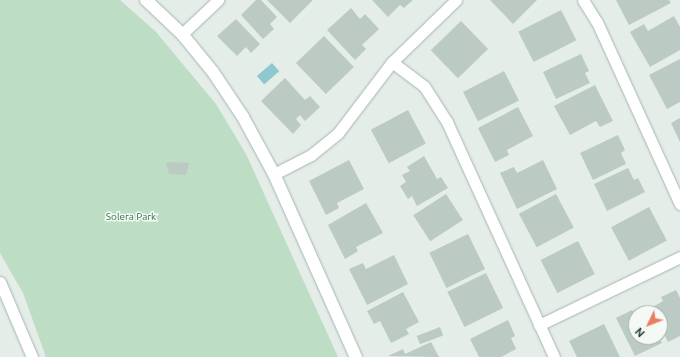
<!DOCTYPE html>
<style>
body{margin:0}
#map{position:relative;width:680px;height:357px;overflow:hidden;background:#e4ede8;font-family:Ubuntu,sans-serif}
div>[style]{position:absolute}
.green>*{inset:0;background:#bdddc4}
.water>*{inset:0;background:#8ec9d0;transform-origin:0 0}
.building>*{inset:0;background:#bccac4;transform-origin:0 0}
.roads{filter:drop-shadow(0 0 1px #a7b5af) drop-shadow(0 0 1px #a7b5af)}
.street>*{height:11px;margin:-5.5px;padding:0 5.5px;transform-origin:5.5px;border-radius:5.5px;background:#fff}
.secondary>*{height:12px;margin:-6px;padding:0 6px;transform-origin:6px;border-radius:6px;background:#fff}
span{translate:-50% -50%;white-space:nowrap;text-align:center;line-height:1.15;-webkit-text-stroke:3px #f4f9f6;paint-order:stroke}
.park-label{font-size:10px;color:#2f7346}
.north{position:absolute;left:628px;top:305px;width:40px;height:40px;box-sizing:border-box;background:#f4f9f6;border:1px solid #a1aea9;border-radius:50%;rotate:227deg;font-size:11px;font-weight:700;line-height:16px;text-align:center;color:#243e35}
.north::after{content:'';display:block;margin:auto;width:14px;height:18px;background:#ed7d62;clip-path:polygon(50% 0,100% 100%,50% 72%,0 100%)}
</style>
<div id="map">
<div class="green">
<div style="clip-path:polygon(0 0,120px 0,156px 32px,216px 104px,246px 154px,338px 357px,46px 357px,23px 293px,0 253px)"></div>
</div>
<div class="water">
<div style="left:272px;top:63px;width:11px;height:20px;rotate:49deg"></div>
</div>
<div class="building">
<div style="clip-path:polygon(256px 0,261px 0,277px 17px,270px 24px,274px 29px,263px 39px,241px 15px)"></div>
<div style="clip-path:polygon(267px 0,312px 0,312px 1px,290px 23px)"></div>
<div style="clip-path:polygon(372px 0,413px 0,404px 8px,400px 5px,388px 17px)"></div>
<div style="clip-path:polygon(490px 0,537px 0,513px 24px)"></div>
<div style="clip-path:polygon(616px 0,669px 0,671px 3px,629px 25px)"></div>
<div style="clip-path:polygon(351px 8px,360px 19px,365px 14px,379px 29px,362px 45px,366px 49px,355px 60px,327px 30px)"></div>
<div style="left:561px;top:10px;width:34px;height:48px;rotate:63deg"></div>
<div style="clip-path:polygon(674px 16px,680px 27px,680px 50px,650px 67px,630px 32px,644px 24px,648px 31px)"></div>
<div style="clip-path:polygon(236px 19px,260px 44px,251px 53px,246px 47px,237px 56px,217px 36px)"></div>
<div style="left:461px;top:21px;width:39px;height:42px;rotate:46deg"></div>
<div style="left:324px;top:36px;width:43px;height:39px;rotate:46deg"></div>
<div style="clip-path:polygon(581px 54px,589px 71px,585px 73px,590px 83px,556px 99px,543px 72px)"></div>
<div style="clip-path:polygon(680px 59px,680px 102px,667px 109px,649px 75px)"></div>
<div style="left:504px;top:71px;width:33px;height:46px;rotate:63deg"></div>
<div style="clip-path:polygon(285px 78px,305px 100px,310px 96px,320px 107px,305px 121px,300px 115px,296px 119px,301px 125px,293px 134px,261px 101px)"></div>
<div style="clip-path:polygon(595px 85px,613px 121px,600px 127px,596px 121px,570px 135px,554px 106px)"></div>
<div style="clip-path:polygon(518px 107px,533px 136px,507px 150px,509px 155px,495px 162px,478px 128px)"></div>
<div style="left:408px;top:110px;width:38px;height:42px;rotate:62deg"></div>
<div style="clip-path:polygon(680px 118px,680px 142px,671px 123px)"></div>
<div style="clip-path:polygon(618px 135px,625px 150px,621px 153px,626px 164px,593px 180px,580px 153px)"></div>
<div style="clip-path:polygon(424px 156px,437px 179px,441px 177px,448px 188px,417px 206px,412px 196px,408px 199px,400px 186px,406px 182px,402px 175px,410px 171px,407px 167px)"></div>
<div style="clip-path:polygon(349px 160px,364px 189px,337px 203px,339px 208px,326px 215px,309px 181px)"></div>
<div style="clip-path:polygon(543px 160px,557px 189px,517px 209px,500px 173px,514px 167px,517px 173px)"></div>
<div style="clip-path:polygon(172px 162px,189px 163px,186px 175px,169px 174px,166px 163px)"></div>
<div style="clip-path:polygon(628px 168px,634px 180px,638px 178px,645px 192px,607px 211px,594px 184px)"></div>
<div style="left:446px;top:194px;width:31px;height:39px;rotate:57deg"></div>
<div style="left:556px;top:194px;width:38px;height:42px;rotate:62deg"></div>
<div style="clip-path:polygon(366px 203px,383px 233px,356px 247px,358px 251px,345px 259px,328px 225px)"></div>
<div style="left:649px;top:207px;width:38px;height:43px;rotate:62deg"></div>
<div style="left:468px;top:234px;width:39px;height:43px;rotate:64deg"></div>
<div style="left:578px;top:241px;width:37px;height:42px;rotate:63deg"></div>
<div style="clip-path:polygon(394px 255px,408px 284px,367px 305px,349px 269px,363px 263px,366px 269px)"></div>
<div style="left:486px;top:273px;width:39px;height:43px;rotate:64deg"></div>
<div style="clip-path:polygon(676px 290px,680px 298px,680px 336px,668px 342px,660px 326px,660px 313px,654px 313px,651px 308px,663px 301px,661px 297px)"></div>
<div style="clip-path:polygon(403px 292px,419px 322px,406px 329px,409px 334px,391px 343px,380px 321px,374px 324px,367px 311px)"></div>
<div style="clip-path:polygon(632px 310px,636px 314px,636px 337px,659px 337px,662px 343px,635px 356px,616px 318px)"></div>
<div style="clip-path:polygon(508px 320px,515px 336px,511px 338px,516px 349px,501px 357px,479px 357px,470px 339px)"></div>
<div style="clip-path:polygon(604px 324px,620px 357px,577px 357px,569px 341px)"></div>
<div style="left:440px;top:327px;width:9px;height:25px;rotate:69deg"></div>
<div style="clip-path:polygon(431px 342px,439px 357px,388px 356px,403px 349px,405px 354px)"></div>
</div>
<div class="roads">
<div class="street">
<div style="left:583px;top:0;width:26px;rotate:58deg"></div>
<div style="left:597px;top:22px;width:200px;rotate:65.5deg"></div>
<div style="left:182px;top:34px;width:50px;rotate:-43.4deg"></div>
<div style="left:392px;top:62px;width:40px;rotate:37deg"></div>
<div style="left:424px;top:86px;width:43px;rotate:57.4deg"></div>
<div style="left:447px;top:122px;width:258px;rotate:65.5deg"></div>
<div style="left:274px;top:174px;width:42px;rotate:-27.2deg"></div>
<div style="left:311px;top:155px;width:35px;rotate:-39deg"></div>
<div style="left:338px;top:133px;width:89px;rotate:-52.7deg"></div>
<div style="left:392px;top:62px;width:89px;rotate:-44.1deg"></div>
<div style="left:0;top:282px;width:82px;rotate:66.9deg"></div>
<div style="left:539px;top:325px;width:157px;rotate:-25.7deg"></div>
</div>
<div class="secondary">
<div style="left:146px;top:0;width:50px;rotate:43.4deg"></div>
<div style="left:182px;top:34px;width:49px;rotate:50.8deg"></div>
<div style="left:213px;top:72px;width:54px;rotate:56.3deg"></div>
<div style="left:243px;top:117px;width:65px;rotate:61.5deg"></div>
<div style="left:274px;top:174px;width:201px;rotate:65.9deg"></div>
</div>
</div>
<div class="park-label">
<span style="left:131px;top:217px">Solera Park</span>
</div>
<div class="north">N</div>
</div>
